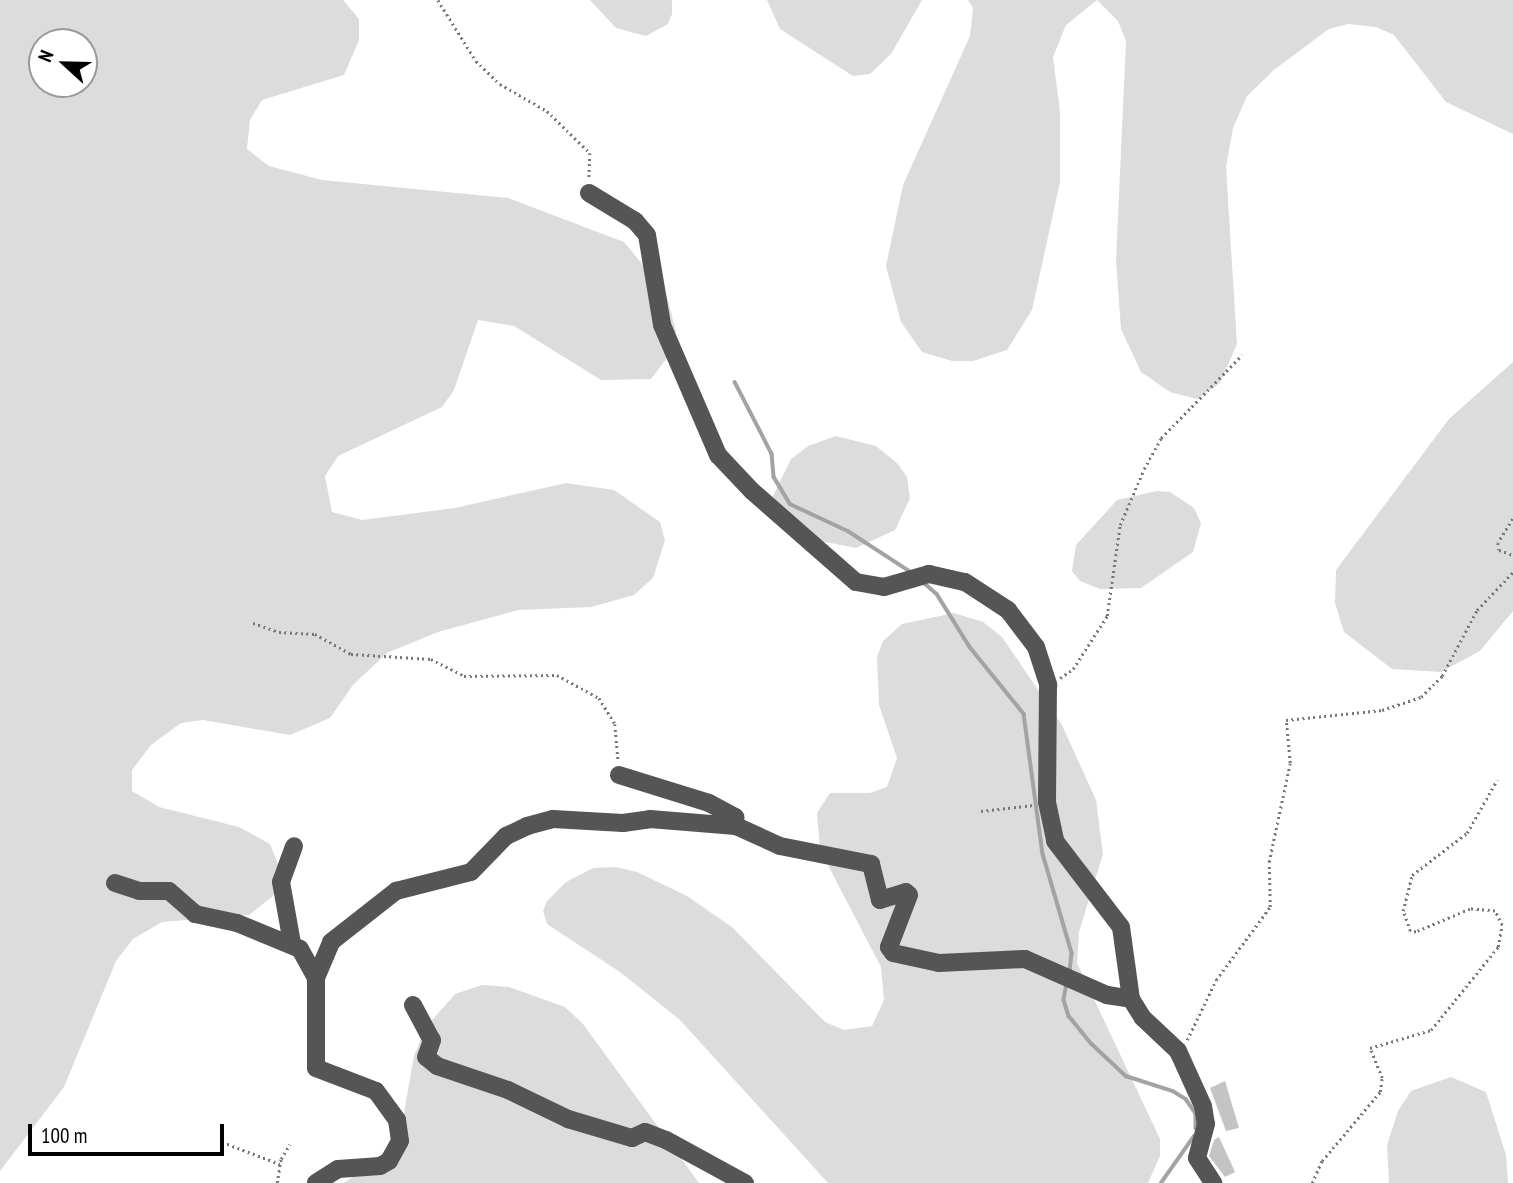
<!DOCTYPE html>
<style>
body{margin:0}
#map{position:relative;width:1513px;height:1183px;overflow:hidden;background:#fff;font-family:"PT Sans Narrow",sans-serif}
div>[style]{position:absolute}
.green>*{inset:0;background:#dcdcdc}
.stream>*{height:3.5px;margin:-1.75px;padding:0 1.75px;transform-origin:1.75px;border-radius:1.75px;background:#a3a3a3}
.building>*{inset:0;background:#c4c4c4}
.path>*{height:2.5px;margin-top:-1.25px;transform-origin:0;background:repeating-linear-gradient(90deg,#777 0 2px,transparent 0 5.5px)}
.minor>*{height:18px;margin:-9px;padding:0 9px;transform-origin:9px;border-radius:9px;background:#555}
span{translate:-50% -50%;white-space:nowrap;text-align:center;line-height:1.15;-webkit-text-stroke:5px #fff;paint-order:stroke}
.north{position:absolute;left:28px;top:28px;width:70px;height:70px;box-sizing:border-box;background:#fff;border:2px solid #999;border-radius:50%;rotate:292deg;font-size:19px;font-weight:700;line-height:28px;text-align:center;color:#000}
.north::after{content:'';display:block;margin:auto;width:24px;height:32px;background:#000;clip-path:polygon(50% 0,100% 100%,50% 72%,0 100%)}
.scale{position:absolute;left:28px;top:1124px;width:196px;height:32px;box-sizing:border-box;border:4px solid #000;border-top:0;padding-left:9px;font-size:21px;line-height:24px;white-space:nowrap;color:#000;-webkit-text-stroke:5px #fff;paint-order:stroke}
</style>
<div id="map">
<div class="green">
<div style="clip-path:polygon(evenodd,0 0,343px 0,359px 19px,359px 40px,344px 75px,262px 100px,250px 120px,247px 149px,269px 166px,322px 180px,508px 198px,624px 242px,666px 293px,676px 331px,670px 354px,651px 379px,601px 380px,514px 326px,478px 320px,454px 390px,442px 407px,338px 456px,325px 476px,332px 512px,362px 520px,455px 508px,566px 483px,614px 490px,660px 522px,665px 540px,653px 578px,634px 595px,591px 607px,518px 610px,438px 632px,387px 653px,353px 685px,330px 718px,290px 735px,203px 720px,181px 723px,151px 745px,132px 770px,132px 791px,159px 807px,239px 827px,270px 844px,280px 869px,273px 896px,249px 915px,162px 922px,133px 939px,116px 961px,64px 1087px,0 1171px,0 0,42px 42px,84px 42px,84px 84px,42px 84px,42px 42px)"></div>
<div style="clip-path:polygon(590px 0,672px 0,672px 14px,668px 24px,646px 36px,616px 28px)"></div>
<div style="clip-path:polygon(767px 0,922px 0,891px 54px,870px 74px,853px 76px,780px 29px)"></div>
<div style="clip-path:polygon(968px 0,1513px 0,1513px 134px,1446px 102px,1394px 35px,1376px 27px,1348px 24px,1329px 29px,1275px 69px,1247px 96px,1233px 128px,1226px 167px,1237px 344px,1220px 383px,1197px 399px,1170px 392px,1141px 372px,1121px 329px,1116px 260px,1126px 41px,1118px 21px,1097px 0,1066px 25px,1053px 57px,1060px 111px,1060px 182px,1032px 310px,1007px 350px,973px 361px,952px 361px,922px 352px,901px 322px,886px 266px,903px 185px,970px 36px,973px 8px)"></div>
<div style="clip-path:polygon(1513px 362px,1513px 611px,1480px 651px,1441px 672px,1392px 669px,1344px 632px,1335px 603px,1336px 570px,1449px 419px)"></div>
<div style="clip-path:polygon(836px 436px,876px 446px,898px 464px,907px 477px,910px 498px,895px 530px,856px 548px,810px 539px,778px 514px,773px 496px,791px 459px,808px 446px)"></div>
<div style="clip-path:polygon(1157px 491px,1170px 492px,1194px 508px,1201px 523px,1193px 552px,1141px 588px,1100px 589px,1080px 581px,1072px 571px,1076px 545px,1117px 500px)"></div>
<div style="clip-path:polygon(954px 613px,983px 622px,1002px 637px,1062px 725px,1096px 800px,1103px 854px,1079px 932px,1077px 963px,1160px 1139px,1160px 1156px,1148px 1183px,828px 1183px,680px 1020px,620px 972px,547px 924px,543px 911px,547px 901px,566px 882px,593px 868px,616px 867px,637px 872px,687px 896px,732px 927px,825px 1022px,844px 1030px,872px 1026px,884px 1000px,881px 967px,820px 850px,817px 813px,830px 793px,870px 793px,887px 787px,897px 758px,879px 705px,877px 657px,883px 641px,902px 624px)"></div>
<div style="clip-path:polygon(482px 985px,509px 987px,565px 1007px,583px 1024px,699px 1183px,344px 1183px,384px 1155px,394px 1138px,404px 1113px,414px 1056px,426px 1027px,455px 994px)"></div>
<div style="clip-path:polygon(1451px 1077px,1486px 1092px,1506px 1155px,1508px 1183px,1389px 1183px,1387px 1145px,1398px 1111px,1411px 1091px)"></div>
</div>
<div class="stream">
<div style="left:735px;top:382px;width:81px;rotate:62.8deg"></div>
<div style="left:772px;top:454px;width:23px;rotate:85deg"></div>
<div style="left:774px;top:477px;width:31px;rotate:59deg"></div>
<div style="left:790px;top:504px;width:64px;rotate:25deg"></div>
<div style="left:848px;top:531px;width:75px;rotate:33.1deg"></div>
<div style="left:922px;top:581px;width:20px;rotate:41deg"></div>
<div style="left:937px;top:594px;width:62px;rotate:58.1deg"></div>
<div style="left:970px;top:647px;width:86px;rotate:51.1deg"></div>
<div style="left:1024px;top:714px;width:141px;rotate:82.3deg"></div>
<div style="left:1043px;top:854px;width:103px;rotate:73.7deg"></div>
<div style="left:1072px;top:953px;width:20px;rotate:96deg"></div>
<div style="left:1067px;top:984px;width:16px;rotate:101deg"></div>
<div style="left:1064px;top:1000px;width:17px;rotate:73deg"></div>
<div style="left:1069px;top:1016px;width:36px;rotate:51deg"></div>
<div style="left:1092px;top:1044px;width:47px;rotate:43.3deg"></div>
<div style="left:1126px;top:1076px;width:49px;rotate:17.7deg"></div>
<div style="left:1173px;top:1091px;width:15px;rotate:32deg"></div>
<div style="left:1186px;top:1099px;width:18px;rotate:56deg"></div>
<div style="left:1196px;top:1114px;width:14px;rotate:90deg"></div>
<div style="left:1161px;top:1183px;width:57px;rotate:-54.9deg"></div>
</div>
<div class="building">
<div style="clip-path:polygon(1225px 1081px,1239px 1128px,1226px 1131px,1210px 1088px)"></div>
<div style="clip-path:polygon(1219px 1137px,1235px 1172px,1225px 1177px,1209px 1156px,1214px 1140px)"></div>
</div>
<div class="path">
<div style="left:438px;top:0;width:72px;rotate:58.1deg"></div>
<div style="left:476px;top:61px;width:33px;rotate:44deg"></div>
<div style="left:500px;top:84px;width:54px;rotate:29.9deg"></div>
<div style="left:547px;top:111px;width:60px;rotate:44.3deg"></div>
<div style="left:590px;top:153px;width:26px;rotate:92deg"></div>
<div style="left:1513px;top:519px;width:28px;rotate:122deg"></div>
<div style="left:1498px;top:543px;width:7px;rotate:82deg"></div>
<div style="left:1499px;top:550px;width:15px;rotate:20deg"></div>
<div style="left:253px;top:623px;width:28px;rotate:19deg"></div>
<div style="left:279px;top:632px;width:36px;rotate:3deg"></div>
<div style="left:315px;top:634px;width:41px;rotate:29.1deg"></div>
<div style="left:351px;top:654px;width:80px;rotate:3.6deg"></div>
<div style="left:431px;top:659px;width:37px;rotate:27deg"></div>
<div style="left:464px;top:676px;width:93px;rotate:-0.6deg"></div>
<div style="left:557px;top:675px;width:48px;rotate:28.7deg"></div>
<div style="left:599px;top:698px;width:31px;rotate:58deg"></div>
<div style="left:615px;top:724px;width:36px;rotate:85deg"></div>
<div style="left:1060px;top:678px;width:16px;rotate:-35deg"></div>
<div style="left:1073px;top:669px;width:63px;rotate:-57.3deg"></div>
<div style="left:1107px;top:616px;width:92px;rotate:-81.9deg"></div>
<div style="left:1120px;top:525px;width:61px;rotate:-66.8deg"></div>
<div style="left:1144px;top:469px;width:35px;rotate:-61deg"></div>
<div style="left:1161px;top:438px;width:116px;rotate:-45.7deg"></div>
<div style="left:981px;top:811px;width:53px;rotate:-6.5deg"></div>
<div style="left:1187px;top:1040px;width:67px;rotate:-64.2deg"></div>
<div style="left:1216px;top:980px;width:91px;rotate:-53.5deg"></div>
<div style="left:1270px;top:907px;width:45px;rotate:-91.3deg"></div>
<div style="left:1269px;top:862px;width:101px;rotate:-78deg"></div>
<div style="left:1290px;top:763px;width:43px;rotate:-95.3deg"></div>
<div style="left:1286px;top:720px;width:97px;rotate:-5.9deg"></div>
<div style="left:1382px;top:710px;width:41px;rotate:-18.4deg"></div>
<div style="left:1421px;top:697px;width:30px;rotate:-45deg"></div>
<div style="left:1442px;top:676px;width:75px;rotate:-62.1deg"></div>
<div style="left:1477px;top:610px;width:52px;rotate:-46.5deg"></div>
<div style="left:222px;top:1142px;width:62px;rotate:20.8deg"></div>
<div style="left:277px;top:1183px;width:24px;rotate:-81deg"></div>
<div style="left:281px;top:1159px;width:17px;rotate:-59deg"></div>
<div style="left:1312px;top:1183px;width:24px;rotate:-66deg"></div>
<div style="left:1322px;top:1161px;width:90px;rotate:-50deg"></div>
<div style="left:1380px;top:1092px;width:14px;rotate:-82deg"></div>
<div style="left:1382px;top:1078px;width:32px;rotate:-112deg"></div>
<div style="left:1370px;top:1048px;width:64px;rotate:-16.4deg"></div>
<div style="left:1431px;top:1030px;width:107px;rotate:-51.1deg"></div>
<div style="left:1498px;top:947px;width:22px;rotate:-80deg"></div>
<div style="left:1502px;top:925px;width:16px;rotate:-117deg"></div>
<div style="left:1495px;top:911px;width:25px;rotate:-175deg"></div>
<div style="left:1470px;top:909px;width:59px;rotate:156.9deg"></div>
<div style="left:1416px;top:932px;width:6px;rotate:-171deg"></div>
<div style="left:1410px;top:931px;width:21px;rotate:-109deg"></div>
<div style="left:1403px;top:911px;width:37px;rotate:-76deg"></div>
<div style="left:1412px;top:875px;width:69px;rotate:-37.4deg"></div>
<div style="left:1467px;top:833px;width:61px;rotate:-60.5deg"></div>
</div>
<div class="minor">
<div style="left:589px;top:193px;width:54px;rotate:31.3deg"></div>
<div style="left:635px;top:221px;width:18px;rotate:49deg"></div>
<div style="left:647px;top:235px;width:91px;rotate:80.5deg"></div>
<div style="left:662px;top:325px;width:142px;rotate:66.7deg"></div>
<div style="left:718px;top:455px;width:50px;rotate:46.6deg"></div>
<div style="left:752px;top:491px;width:138px;rotate:41.2deg"></div>
<div style="left:856px;top:582px;width:28px;rotate:10deg"></div>
<div style="left:884px;top:587px;width:47px;rotate:-16.1deg"></div>
<div style="left:929px;top:574px;width:37px;rotate:13deg"></div>
<div style="left:965px;top:582px;width:51px;rotate:33.1deg"></div>
<div style="left:1008px;top:610px;width:46px;rotate:52.9deg"></div>
<div style="left:1036px;top:647px;width:40px;rotate:72deg"></div>
<div style="left:1048px;top:685px;width:117px;rotate:90.5deg"></div>
<div style="left:1047px;top:802px;width:40px;rotate:78deg"></div>
<div style="left:1055px;top:841px;width:108px;rotate:52.5deg"></div>
<div style="left:1121px;top:927px;width:73px;rotate:82.1deg"></div>
<div style="left:1131px;top:999px;width:22px;rotate:58deg"></div>
<div style="left:1143px;top:1018px;width:48px;rotate:43.3deg"></div>
<div style="left:1178px;top:1051px;width:60px;rotate:65.6deg"></div>
<div style="left:1203px;top:1106px;width:18px;rotate:81deg"></div>
<div style="left:1206px;top:1124px;width:35px;rotate:105deg"></div>
<div style="left:1197px;top:1158px;width:30px;rotate:57deg"></div>
<div style="left:619px;top:775px;width:94px;rotate:17.3deg"></div>
<div style="left:709px;top:803px;width:30px;rotate:28deg"></div>
<div style="left:735px;top:817px;width:9px;rotate:84deg"></div>
<div style="left:115px;top:883px;width:25px;rotate:18deg"></div>
<div style="left:139px;top:891px;width:30px"></div>
<div style="left:169px;top:891px;width:35px;rotate:41deg"></div>
<div style="left:195px;top:914px;width:43px;rotate:12.1deg"></div>
<div style="left:237px;top:923px;width:68px;rotate:22.4deg"></div>
<div style="left:300px;top:949px;width:33px;rotate:61deg"></div>
<div style="left:316px;top:978px;width:90px;rotate:90deg"></div>
<div style="left:316px;top:1068px;width:64px;rotate:21deg"></div>
<div style="left:376px;top:1091px;width:36px;rotate:54deg"></div>
<div style="left:397px;top:1120px;width:21px;rotate:82deg"></div>
<div style="left:400px;top:1141px;width:23px;rotate:119deg"></div>
<div style="left:389px;top:1161px;width:10px;rotate:151deg"></div>
<div style="left:380px;top:1166px;width:42px;rotate:175.9deg"></div>
<div style="left:338px;top:1169px;width:26px;rotate:148deg"></div>
<div style="left:292px;top:943px;width:62px;rotate:-100.2deg"></div>
<div style="left:281px;top:882px;width:38px;rotate:-70deg"></div>
<div style="left:316px;top:978px;width:39px;rotate:-67deg"></div>
<div style="left:331px;top:942px;width:83px;rotate:-38.1deg"></div>
<div style="left:396px;top:891px;width:77px;rotate:-14.2deg"></div>
<div style="left:471px;top:872px;width:50px;rotate:-45.8deg"></div>
<div style="left:506px;top:836px;width:23px;rotate:-25deg"></div>
<div style="left:527px;top:826px;width:27px;rotate:-15deg"></div>
<div style="left:553px;top:819px;width:70px;rotate:3.3deg"></div>
<div style="left:623px;top:823px;width:27px;rotate:-8deg"></div>
<div style="left:650px;top:819px;width:86px;rotate:4.7deg"></div>
<div style="left:736px;top:826px;width:48px;rotate:24.4deg"></div>
<div style="left:780px;top:846px;width:93px;rotate:11.2deg"></div>
<div style="left:871px;top:864px;width:37px;rotate:76deg"></div>
<div style="left:880px;top:900px;width:27px;rotate:-17deg"></div>
<div style="left:906px;top:892px;width:4px;rotate:45deg"></div>
<div style="left:909px;top:895px;width:56px;rotate:111deg"></div>
<div style="left:889px;top:947px;width:7px;rotate:56deg"></div>
<div style="left:893px;top:953px;width:47px;rotate:12.3deg"></div>
<div style="left:939px;top:963px;width:86px;rotate:-2.7deg"></div>
<div style="left:1025px;top:959px;width:90px;rotate:23.7deg"></div>
<div style="left:1107px;top:995px;width:24px;rotate:9deg"></div>
<div style="left:413px;top:1005px;width:40px;rotate:62deg"></div>
<div style="left:432px;top:1040px;width:18px;rotate:109deg"></div>
<div style="left:426px;top:1057px;width:14px;rotate:39deg"></div>
<div style="left:437px;top:1066px;width:75px;rotate:18.7deg"></div>
<div style="left:508px;top:1090px;width:67px;rotate:25.8deg"></div>
<div style="left:568px;top:1119px;width:67px;rotate:16.5deg"></div>
<div style="left:632px;top:1138px;width:14px;rotate:-25deg"></div>
<div style="left:645px;top:1132px;width:22px;rotate:21deg"></div>
<div style="left:666px;top:1140px;width:90px;rotate:28.6deg"></div>
</div>
<div class="north">N</div>
<div class="scale">100 m</div>
</div>
